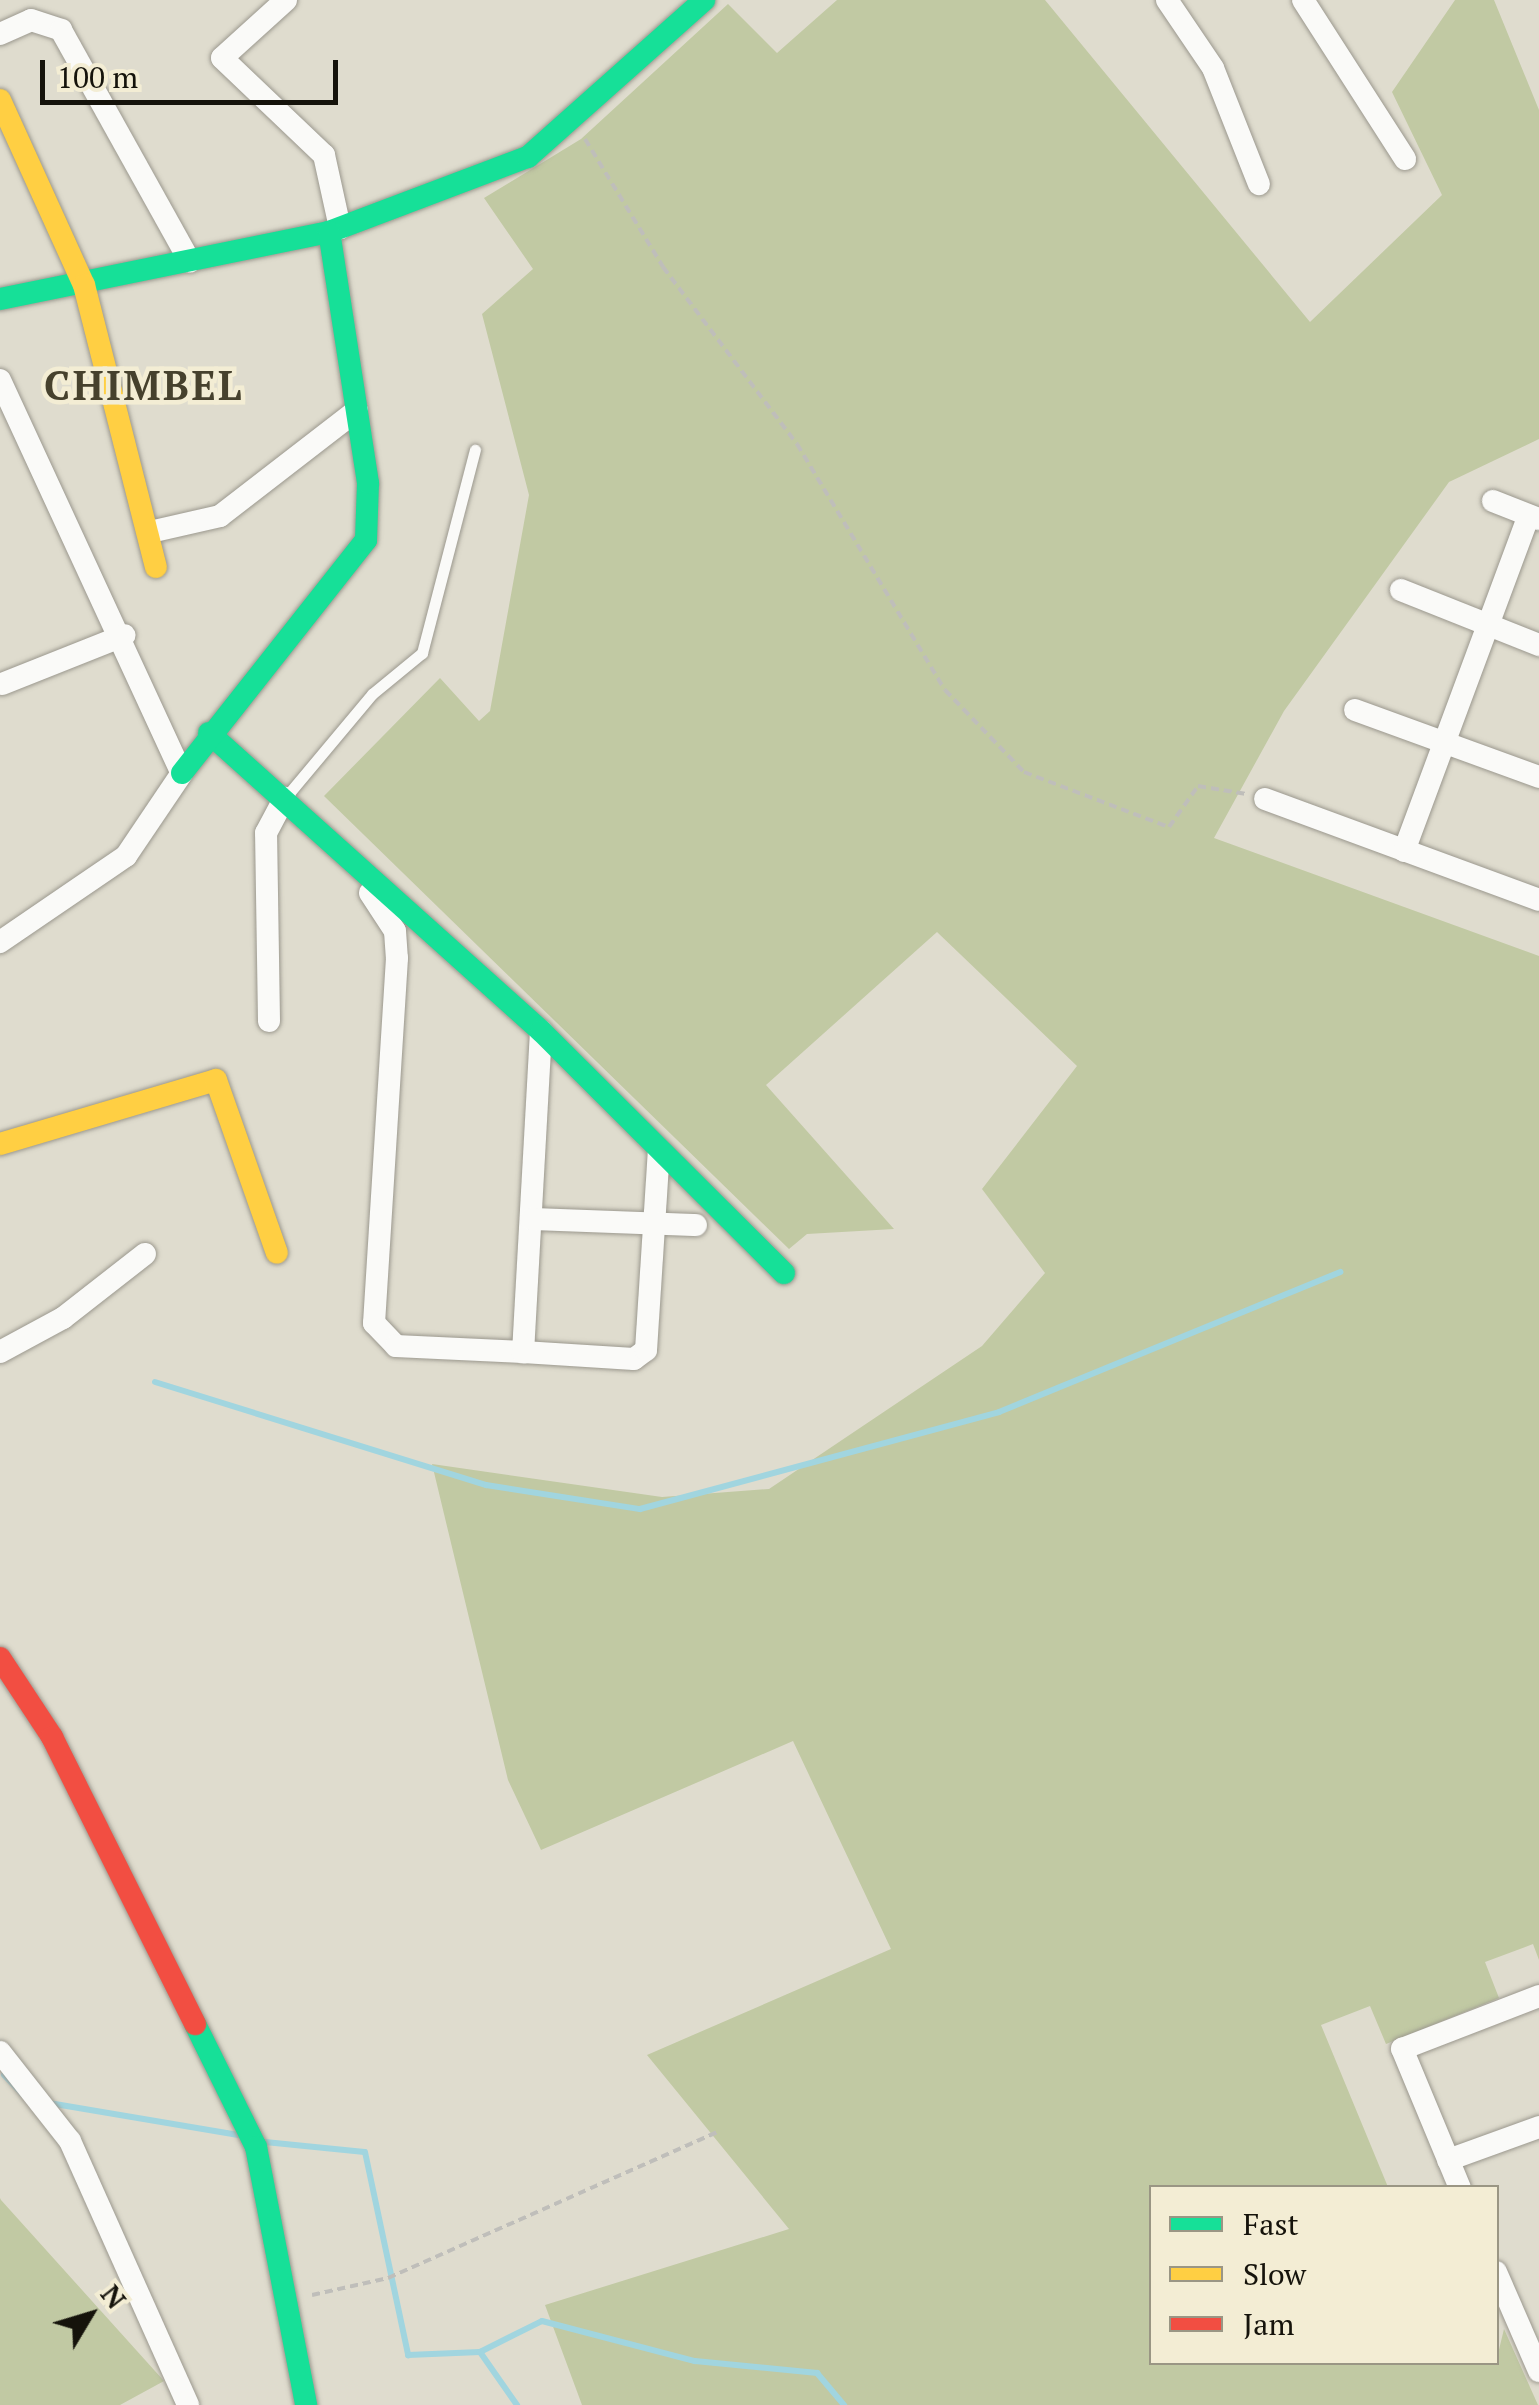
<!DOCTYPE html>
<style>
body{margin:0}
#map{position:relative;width:1539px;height:2405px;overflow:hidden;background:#dfdcce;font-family:"PT Serif",serif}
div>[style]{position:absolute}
.forest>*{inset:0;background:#c1c9a3}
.stream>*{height:6px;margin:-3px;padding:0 3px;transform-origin:3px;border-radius:3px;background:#a1d5df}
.path>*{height:4px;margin-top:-2px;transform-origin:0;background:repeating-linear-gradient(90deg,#bfbeba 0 8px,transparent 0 13px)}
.roads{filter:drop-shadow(0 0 2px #9b988e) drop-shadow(0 0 2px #9b988e)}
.lane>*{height:11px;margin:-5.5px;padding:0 5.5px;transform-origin:5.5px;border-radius:5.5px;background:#fafaf8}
.street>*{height:22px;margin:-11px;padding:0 11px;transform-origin:11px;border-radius:11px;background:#fafaf8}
.fast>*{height:22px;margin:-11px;padding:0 11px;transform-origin:11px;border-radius:11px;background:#16e098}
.slow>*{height:22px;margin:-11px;padding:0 11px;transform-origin:11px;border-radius:11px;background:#ffcf43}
.jam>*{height:22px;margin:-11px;padding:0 11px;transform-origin:11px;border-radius:11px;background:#f24e42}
span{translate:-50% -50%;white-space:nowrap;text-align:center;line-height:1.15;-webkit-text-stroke:9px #f3edd4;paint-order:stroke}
.district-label{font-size:40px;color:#46412d;font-weight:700;letter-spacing:2.5px}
.legend{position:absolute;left:1149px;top:2185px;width:350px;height:180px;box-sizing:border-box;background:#f3edd4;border:2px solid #9a9684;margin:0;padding:12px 18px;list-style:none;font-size:30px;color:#15130b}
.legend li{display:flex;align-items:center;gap:20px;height:50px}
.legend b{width:50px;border:2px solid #9a9684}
.north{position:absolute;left:40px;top:2265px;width:100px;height:100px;-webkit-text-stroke:8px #f3edd4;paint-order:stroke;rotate:52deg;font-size:28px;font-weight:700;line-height:40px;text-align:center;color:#15130b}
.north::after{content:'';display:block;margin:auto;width:35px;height:45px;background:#15130b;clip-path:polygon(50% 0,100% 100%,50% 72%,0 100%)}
.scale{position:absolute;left:40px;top:60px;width:298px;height:45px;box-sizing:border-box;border:5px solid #15130b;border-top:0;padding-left:12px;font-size:30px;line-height:35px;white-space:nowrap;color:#15130b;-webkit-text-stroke:8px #f3edd4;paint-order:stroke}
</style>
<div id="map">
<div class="forest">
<div style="clip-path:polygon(837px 0,1045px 0,1310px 322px,1442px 195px,1392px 92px,1455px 0,1494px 0,1539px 110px,1539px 439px,1449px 482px,1284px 711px,1214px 838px,1539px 956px,1539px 1960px,1533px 1944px,1485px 1962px,1499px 1998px,1386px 2044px,1370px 2006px,1321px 2025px,1388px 2187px,1152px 2188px,1152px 2362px,1496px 2362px,1504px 2329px,1538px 2405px,582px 2405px,545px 2305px,789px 2229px,647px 2055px,891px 1949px,793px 1741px,541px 1850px,508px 1780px,432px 1464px,662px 1497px,769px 1489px,982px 1346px,1045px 1273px,982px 1189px,1077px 1066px,937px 932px,766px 1085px,894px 1229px,807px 1234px,789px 1249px,324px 796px,440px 678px,479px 721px,490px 711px,529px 495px,482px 314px,533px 269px,484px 198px,581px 139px,728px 4px,777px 53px)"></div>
<div style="clip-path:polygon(0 2198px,1px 2200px,164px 2381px,120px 2405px,0 2405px)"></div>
</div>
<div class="stream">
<div style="left:155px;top:1382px;width:347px;rotate:17.3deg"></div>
<div style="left:486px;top:1485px;width:156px;rotate:8.9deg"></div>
<div style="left:640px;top:1509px;width:372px;rotate:-15.1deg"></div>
<div style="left:999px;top:1412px;width:369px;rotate:-22.3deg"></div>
<div style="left:4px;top:2075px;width:40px;rotate:46deg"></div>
<div style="left:49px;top:2103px;width:192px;rotate:9.6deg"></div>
<div style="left:265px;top:2142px;width:100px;rotate:5.7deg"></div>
<div style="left:365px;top:2152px;width:208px;rotate:78deg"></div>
<div style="left:408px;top:2355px;width:72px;rotate:-2.4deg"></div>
<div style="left:480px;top:2352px;width:65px;rotate:55.1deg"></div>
<div style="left:480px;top:2352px;width:69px;rotate:-26.6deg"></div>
<div style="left:542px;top:2321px;width:158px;rotate:14.7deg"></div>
<div style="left:695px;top:2361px;width:123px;rotate:5.6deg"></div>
<div style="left:817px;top:2373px;width:42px;rotate:49.8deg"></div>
</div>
<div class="path">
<div style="left:585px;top:139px;width:150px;rotate:58.6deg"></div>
<div style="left:663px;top:267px;width:222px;rotate:52.9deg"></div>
<div style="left:797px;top:444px;width:287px;rotate:59deg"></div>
<div style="left:945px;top:690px;width:114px;rotate:46.1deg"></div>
<div style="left:1024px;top:772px;width:155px;rotate:20.8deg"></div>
<div style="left:1169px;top:827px;width:50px;rotate:-54.7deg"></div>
<div style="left:1198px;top:786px;width:49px;rotate:9.5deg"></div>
<div style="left:312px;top:2295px;width:78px;rotate:-12.6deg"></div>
<div style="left:388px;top:2278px;width:363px;rotate:-23.9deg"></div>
</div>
<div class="roads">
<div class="lane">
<div style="left:285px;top:798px;width:136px;rotate:-50.1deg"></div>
<div style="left:372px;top:694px;width:65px;rotate:-39.4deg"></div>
<div style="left:422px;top:653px;width:210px;rotate:-75.4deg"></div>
</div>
<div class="street">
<div style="left:286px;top:0;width:86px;rotate:137.8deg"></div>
<div style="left:222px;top:58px;width:141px;rotate:43.6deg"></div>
<div style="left:324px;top:155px;width:75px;rotate:77.6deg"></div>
<div style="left:1167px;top:0;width:82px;rotate:55.9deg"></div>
<div style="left:1213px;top:68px;width:125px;rotate:68.4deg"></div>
<div style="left:1303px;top:0;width:189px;rotate:57.3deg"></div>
<div style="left:0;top:34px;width:34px;rotate:-24deg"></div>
<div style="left:31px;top:20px;width:32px;rotate:18deg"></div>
<div style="left:61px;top:30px;width:265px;rotate:60.9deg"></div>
<div style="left:0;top:380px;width:433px;rotate:65.2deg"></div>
<div style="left:182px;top:773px;width:100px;rotate:124deg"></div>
<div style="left:126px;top:856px;width:153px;rotate:145.7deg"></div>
<div style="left:1493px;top:501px;width:49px;rotate:21.4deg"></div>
<div style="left:150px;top:532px;width:72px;rotate:-12.9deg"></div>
<div style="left:220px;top:516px;width:173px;rotate:-37.7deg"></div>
<div style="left:1401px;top:590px;width:149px;rotate:21.7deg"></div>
<div style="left:2px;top:684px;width:132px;rotate:-21.7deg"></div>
<div style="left:1355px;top:710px;width:196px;rotate:20deg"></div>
<div style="left:1265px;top:799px;width:292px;rotate:20.2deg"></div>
<div style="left:1404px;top:851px;width:358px;rotate:-69.6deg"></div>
<div style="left:370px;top:893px;width:45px;rotate:56.7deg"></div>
<div style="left:395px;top:931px;width:27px;rotate:86deg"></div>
<div style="left:397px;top:958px;width:366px;rotate:93.6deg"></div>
<div style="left:374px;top:1323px;width:32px;rotate:46deg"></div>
<div style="left:396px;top:1346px;width:127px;rotate:2.7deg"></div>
<div style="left:269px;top:1021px;width:188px;rotate:-90.9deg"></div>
<div style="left:266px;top:833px;width:40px;rotate:-62deg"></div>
<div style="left:541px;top:1031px;width:322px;rotate:93.2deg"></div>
<div style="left:523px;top:1352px;width:111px;rotate:3.6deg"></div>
<div style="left:634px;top:1359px;width:15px;rotate:-37deg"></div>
<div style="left:646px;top:1350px;width:201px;rotate:-86.3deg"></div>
<div style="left:531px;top:1219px;width:165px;rotate:2.1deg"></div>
<div style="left:0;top:1352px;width:72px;rotate:-28.4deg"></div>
<div style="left:63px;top:1318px;width:104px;rotate:-38deg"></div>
<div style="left:0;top:2052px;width:113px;rotate:51.8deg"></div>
<div style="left:70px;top:2141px;width:289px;rotate:65.9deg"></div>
<div style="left:1448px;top:2160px;width:97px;rotate:-19.9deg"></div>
<div style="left:1460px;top:2188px;width:151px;rotate:-112.6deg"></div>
<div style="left:1402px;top:2049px;width:147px;rotate:-21.1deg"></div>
<div style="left:1496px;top:2272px;width:108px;rotate:66.5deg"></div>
</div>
<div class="fast">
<div style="left:0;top:299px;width:336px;rotate:-11.5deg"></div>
<div style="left:329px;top:232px;width:213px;rotate:-20.7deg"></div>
<div style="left:528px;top:157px;width:236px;rotate:-41.7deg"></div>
<div style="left:209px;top:733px;width:446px;rotate:41.9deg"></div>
<div style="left:541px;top:1031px;width:343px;rotate:44.9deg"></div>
<div style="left:182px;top:773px;width:297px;rotate:-51.7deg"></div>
<div style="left:366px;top:540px;width:57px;rotate:-88deg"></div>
<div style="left:368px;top:483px;width:254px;rotate:-98.8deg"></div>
<div style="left:195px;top:2024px;width:137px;rotate:63.6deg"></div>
<div style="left:256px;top:2147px;width:263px;rotate:79deg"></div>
</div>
<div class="slow">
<div style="left:0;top:100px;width:203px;rotate:65.6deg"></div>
<div style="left:84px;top:285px;width:291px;rotate:75.7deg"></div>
<div style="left:0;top:1144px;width:225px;rotate:-16.5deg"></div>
<div style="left:216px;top:1080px;width:183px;rotate:70.6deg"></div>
</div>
<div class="jam">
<div style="left:0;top:1658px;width:95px;rotate:56.6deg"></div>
<div style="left:52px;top:1737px;width:321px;rotate:63.5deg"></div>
</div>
</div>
<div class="district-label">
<span style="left:144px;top:385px">CHIMBEL</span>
</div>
<ul class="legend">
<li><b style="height:12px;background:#16e098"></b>Fast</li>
<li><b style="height:12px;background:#ffcf43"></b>Slow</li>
<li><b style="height:12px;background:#f24e42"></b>Jam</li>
</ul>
<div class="north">N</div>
<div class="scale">100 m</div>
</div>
